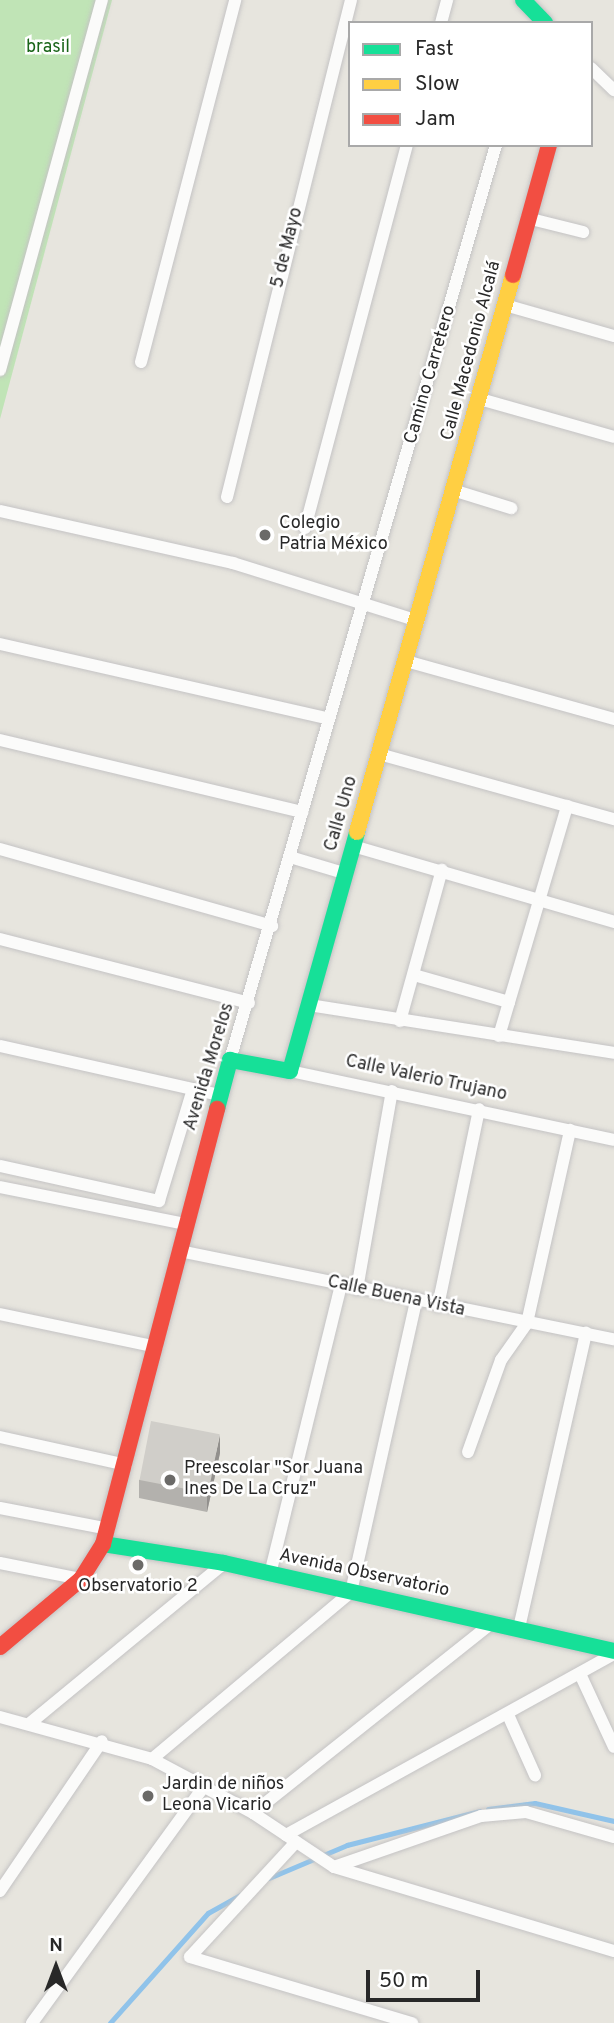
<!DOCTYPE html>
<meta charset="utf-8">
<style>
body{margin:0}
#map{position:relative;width:614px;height:2023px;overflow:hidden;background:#e7e5de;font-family:Overpass,sans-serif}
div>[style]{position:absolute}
.green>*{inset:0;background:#c0e4b6}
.stream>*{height:4.5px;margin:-2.25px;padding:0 2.25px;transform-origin:2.25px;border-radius:2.25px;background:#90c3ea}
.roads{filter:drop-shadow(0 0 2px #c4c3c4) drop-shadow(0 0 2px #c4c3c4)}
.street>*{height:12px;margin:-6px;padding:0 6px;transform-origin:6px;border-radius:6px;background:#fbfbfa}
.fast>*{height:16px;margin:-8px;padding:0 8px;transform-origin:8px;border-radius:8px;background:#16e098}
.slow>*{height:16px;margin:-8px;padding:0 8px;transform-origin:8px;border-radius:8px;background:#ffcf43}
.jam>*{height:16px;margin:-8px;padding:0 8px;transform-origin:8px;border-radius:8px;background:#f24e42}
.wall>*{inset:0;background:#b3b1ad}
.shaded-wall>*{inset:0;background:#92908d}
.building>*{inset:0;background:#d0cec9;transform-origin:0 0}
.dots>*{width:19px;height:19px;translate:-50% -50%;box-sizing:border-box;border:4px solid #fff;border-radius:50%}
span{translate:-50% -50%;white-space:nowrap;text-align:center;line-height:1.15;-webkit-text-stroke:5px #fff;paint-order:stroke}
.park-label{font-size:18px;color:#1a6519}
.street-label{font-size:18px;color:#282828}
.poi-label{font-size:18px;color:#282828}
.left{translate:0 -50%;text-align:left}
.legend{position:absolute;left:348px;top:21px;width:245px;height:126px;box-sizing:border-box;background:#fff;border:2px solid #a9a9a9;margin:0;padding:9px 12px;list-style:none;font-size:21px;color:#282828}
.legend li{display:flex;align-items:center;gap:14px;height:35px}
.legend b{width:35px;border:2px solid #a9a9a9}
.north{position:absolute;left:21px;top:1932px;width:70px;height:70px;-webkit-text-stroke:5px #fff;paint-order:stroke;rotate:0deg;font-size:19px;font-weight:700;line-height:28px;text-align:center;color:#282828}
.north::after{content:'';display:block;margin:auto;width:24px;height:32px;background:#282828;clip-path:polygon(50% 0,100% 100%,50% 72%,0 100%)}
.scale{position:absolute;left:366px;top:1970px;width:114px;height:32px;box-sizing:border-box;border:4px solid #282828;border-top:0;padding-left:9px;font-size:21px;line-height:24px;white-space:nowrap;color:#282828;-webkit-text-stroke:5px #fff;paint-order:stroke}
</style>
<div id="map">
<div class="green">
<div style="clip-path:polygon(0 0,112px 0,0 419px)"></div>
</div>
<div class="stream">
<div style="left:488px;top:1809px;width:47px;rotate:-7.3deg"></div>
<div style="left:535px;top:1803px;width:81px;rotate:12.8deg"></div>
<div style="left:269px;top:1878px;width:85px;rotate:-22.9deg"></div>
<div style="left:347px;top:1845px;width:137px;rotate:-14.3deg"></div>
<div style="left:110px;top:2023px;width:147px;rotate:-48.3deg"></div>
<div style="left:208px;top:1913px;width:37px;rotate:-29deg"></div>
</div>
<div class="roads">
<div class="street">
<div style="left:441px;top:23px;width:24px;rotate:-75deg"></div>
<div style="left:591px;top:68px;width:32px;rotate:44deg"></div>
<div style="left:527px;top:218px;width:58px;rotate:14deg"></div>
<div style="left:505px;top:305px;width:113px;rotate:15.9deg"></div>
<div style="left:141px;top:362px;width:374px;rotate:-75.4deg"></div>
<div style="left:0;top:370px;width:384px;rotate:-74.6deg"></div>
<div style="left:480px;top:399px;width:139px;rotate:15.8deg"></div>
<div style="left:456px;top:491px;width:58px;rotate:17.2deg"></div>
<div style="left:227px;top:497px;width:512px;rotate:-75.99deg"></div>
<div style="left:0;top:511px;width:239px;rotate:12.6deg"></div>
<div style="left:233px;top:563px;width:194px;rotate:17.4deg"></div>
<div style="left:305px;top:528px;width:396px;rotate:-75.1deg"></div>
<div style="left:0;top:644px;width:337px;rotate:12.8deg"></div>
<div style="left:406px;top:661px;width:216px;rotate:15.6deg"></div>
<div style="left:0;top:740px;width:311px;rotate:13.4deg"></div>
<div style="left:379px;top:754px;width:244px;rotate:15.5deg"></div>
<div style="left:353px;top:846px;width:272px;rotate:16.2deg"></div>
<div style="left:0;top:849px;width:283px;rotate:15.8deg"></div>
<div style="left:290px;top:857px;width:56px;rotate:16.5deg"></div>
<div style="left:0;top:939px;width:257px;rotate:14.4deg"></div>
<div style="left:414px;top:975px;width:99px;rotate:15.9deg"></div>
<div style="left:309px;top:1005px;width:309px;rotate:8.9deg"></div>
<div style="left:400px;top:1021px;width:157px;rotate:-74.5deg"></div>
<div style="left:499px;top:1036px;width:240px;rotate:-73.5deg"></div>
<div style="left:0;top:1046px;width:224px;rotate:12.6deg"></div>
<div style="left:230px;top:1060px;width:953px;rotate:-73.79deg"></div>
<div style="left:290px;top:1071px;width:331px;rotate:12deg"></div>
<div style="left:0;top:1166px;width:163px;rotate:12.4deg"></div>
<div style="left:159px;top:1201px;width:117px;rotate:-73.1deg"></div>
<div style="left:0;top:1187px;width:190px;rotate:11.3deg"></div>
<div style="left:180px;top:1251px;width:443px;rotate:11.5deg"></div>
<div style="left:357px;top:1289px;width:201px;rotate:-80deg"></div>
<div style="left:438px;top:1306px;width:201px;rotate:-78.2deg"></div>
<div style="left:0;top:1314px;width:160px;rotate:11.9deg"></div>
<div style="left:0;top:1437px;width:129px;rotate:12.5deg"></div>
<div style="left:468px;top:1452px;width:98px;rotate:-70.3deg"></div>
<div style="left:501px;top:1360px;width:45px;rotate:-54.9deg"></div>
<div style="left:527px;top:1323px;width:198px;rotate:-77.4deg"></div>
<div style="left:0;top:1508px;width:111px;rotate:10.9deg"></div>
<div style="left:0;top:1563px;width:83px;rotate:11.2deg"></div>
<div style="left:270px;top:1574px;width:297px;rotate:-76.2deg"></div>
<div style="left:519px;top:1628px;width:303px;rotate:-77.2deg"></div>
<div style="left:581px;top:1676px;width:78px;rotate:65.1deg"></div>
<div style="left:0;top:1717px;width:158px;rotate:15.4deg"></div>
<div style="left:152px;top:1759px;width:115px;rotate:28.1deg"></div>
<div style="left:253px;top:1813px;width:97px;rotate:33.7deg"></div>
<div style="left:334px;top:1867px;width:292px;rotate:16.7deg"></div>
<div style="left:509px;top:1717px;width:64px;rotate:65.9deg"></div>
<div style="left:29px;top:1724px;width:253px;rotate:-39.5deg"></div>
<div style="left:152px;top:1759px;width:260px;rotate:-40deg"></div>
<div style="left:351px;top:1592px;width:298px;rotate:-77.4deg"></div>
<div style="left:253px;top:1813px;width:307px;rotate:-38.5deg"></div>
<div style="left:286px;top:1835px;width:375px;rotate:-28.9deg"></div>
<div style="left:296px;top:1842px;width:156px;rotate:132.7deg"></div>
<div style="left:190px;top:1957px;width:232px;rotate:16.6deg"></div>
<div style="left:334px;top:1867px;width:156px;rotate:-19.1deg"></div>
<div style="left:481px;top:1816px;width:45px;rotate:-5.1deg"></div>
<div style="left:526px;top:1812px;width:91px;rotate:15.9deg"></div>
<div style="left:0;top:1891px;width:181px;rotate:-55.8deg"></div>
<div style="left:32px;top:2023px;width:293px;rotate:-54deg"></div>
</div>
<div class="fast">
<div style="left:523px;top:0;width:32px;rotate:46deg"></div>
<div style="left:217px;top:1109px;width:51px;rotate:-75.1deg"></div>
<div style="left:230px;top:1060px;width:61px;rotate:10.4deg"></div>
<div style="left:290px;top:1071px;width:248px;rotate:-74.3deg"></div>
<div style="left:103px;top:1544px;width:122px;rotate:8.9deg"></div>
<div style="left:224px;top:1563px;width:400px;rotate:12.7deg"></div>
</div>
<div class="slow">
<div style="left:357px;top:832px;width:578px;rotate:-74.35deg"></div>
</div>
<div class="jam">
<div style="left:513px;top:275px;width:135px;rotate:-74.5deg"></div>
<div style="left:0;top:1647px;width:106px;rotate:-40deg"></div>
<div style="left:81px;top:1579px;width:41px;rotate:-57.8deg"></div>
<div style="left:103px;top:1544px;width:450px;rotate:-75.3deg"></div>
</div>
</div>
<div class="wall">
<div style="clip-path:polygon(220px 1453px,207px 1512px,139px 1498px,139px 1480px)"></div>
</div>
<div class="shaded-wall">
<div style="clip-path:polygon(220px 1435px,220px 1453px,207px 1512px,207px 1494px)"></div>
</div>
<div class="building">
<div style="left:151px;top:1421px;width:70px;height:60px;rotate:11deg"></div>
</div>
<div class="dots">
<div style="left:265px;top:535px;background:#6b6a68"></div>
<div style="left:170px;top:1480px;background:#6b6a68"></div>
<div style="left:138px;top:1565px;background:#6b6a68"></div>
<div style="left:148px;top:1796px;background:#6b6a68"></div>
</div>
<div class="park-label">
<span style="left:48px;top:48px">brasil</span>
</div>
<div class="street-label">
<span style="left:288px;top:248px;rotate:-76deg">5 de Mayo</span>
<span style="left:472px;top:351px;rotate:-75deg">Calle Macedonio Alcalá</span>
<span style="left:431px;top:375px;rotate:-74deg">Camino Carretero</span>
<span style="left:342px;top:814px;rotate:-74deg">Calle Uno</span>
<span style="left:210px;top:1067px;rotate:-73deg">Avenida Morelos</span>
<span style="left:426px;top:1079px;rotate:12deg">Calle Valerio Trujano</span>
<span style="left:396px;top:1297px;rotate:12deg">Calle Buena Vista</span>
<span style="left:364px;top:1574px;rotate:12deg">Avenida Observatorio</span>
</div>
<div class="poi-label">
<span class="left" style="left:279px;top:535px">Colegio<br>Patria México</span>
<span class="left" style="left:184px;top:1480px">Preescolar "Sor Juana<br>Ines De La Cruz"</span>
<span style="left:138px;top:1587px">Observatorio 2</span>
<span class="left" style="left:162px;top:1796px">Jardin de niños<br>Leona Vicario</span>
</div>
<ul class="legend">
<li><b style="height:9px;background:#16e098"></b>Fast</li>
<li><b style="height:9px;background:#ffcf43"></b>Slow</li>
<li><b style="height:9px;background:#f24e42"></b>Jam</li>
</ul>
<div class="north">N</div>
<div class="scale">50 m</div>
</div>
